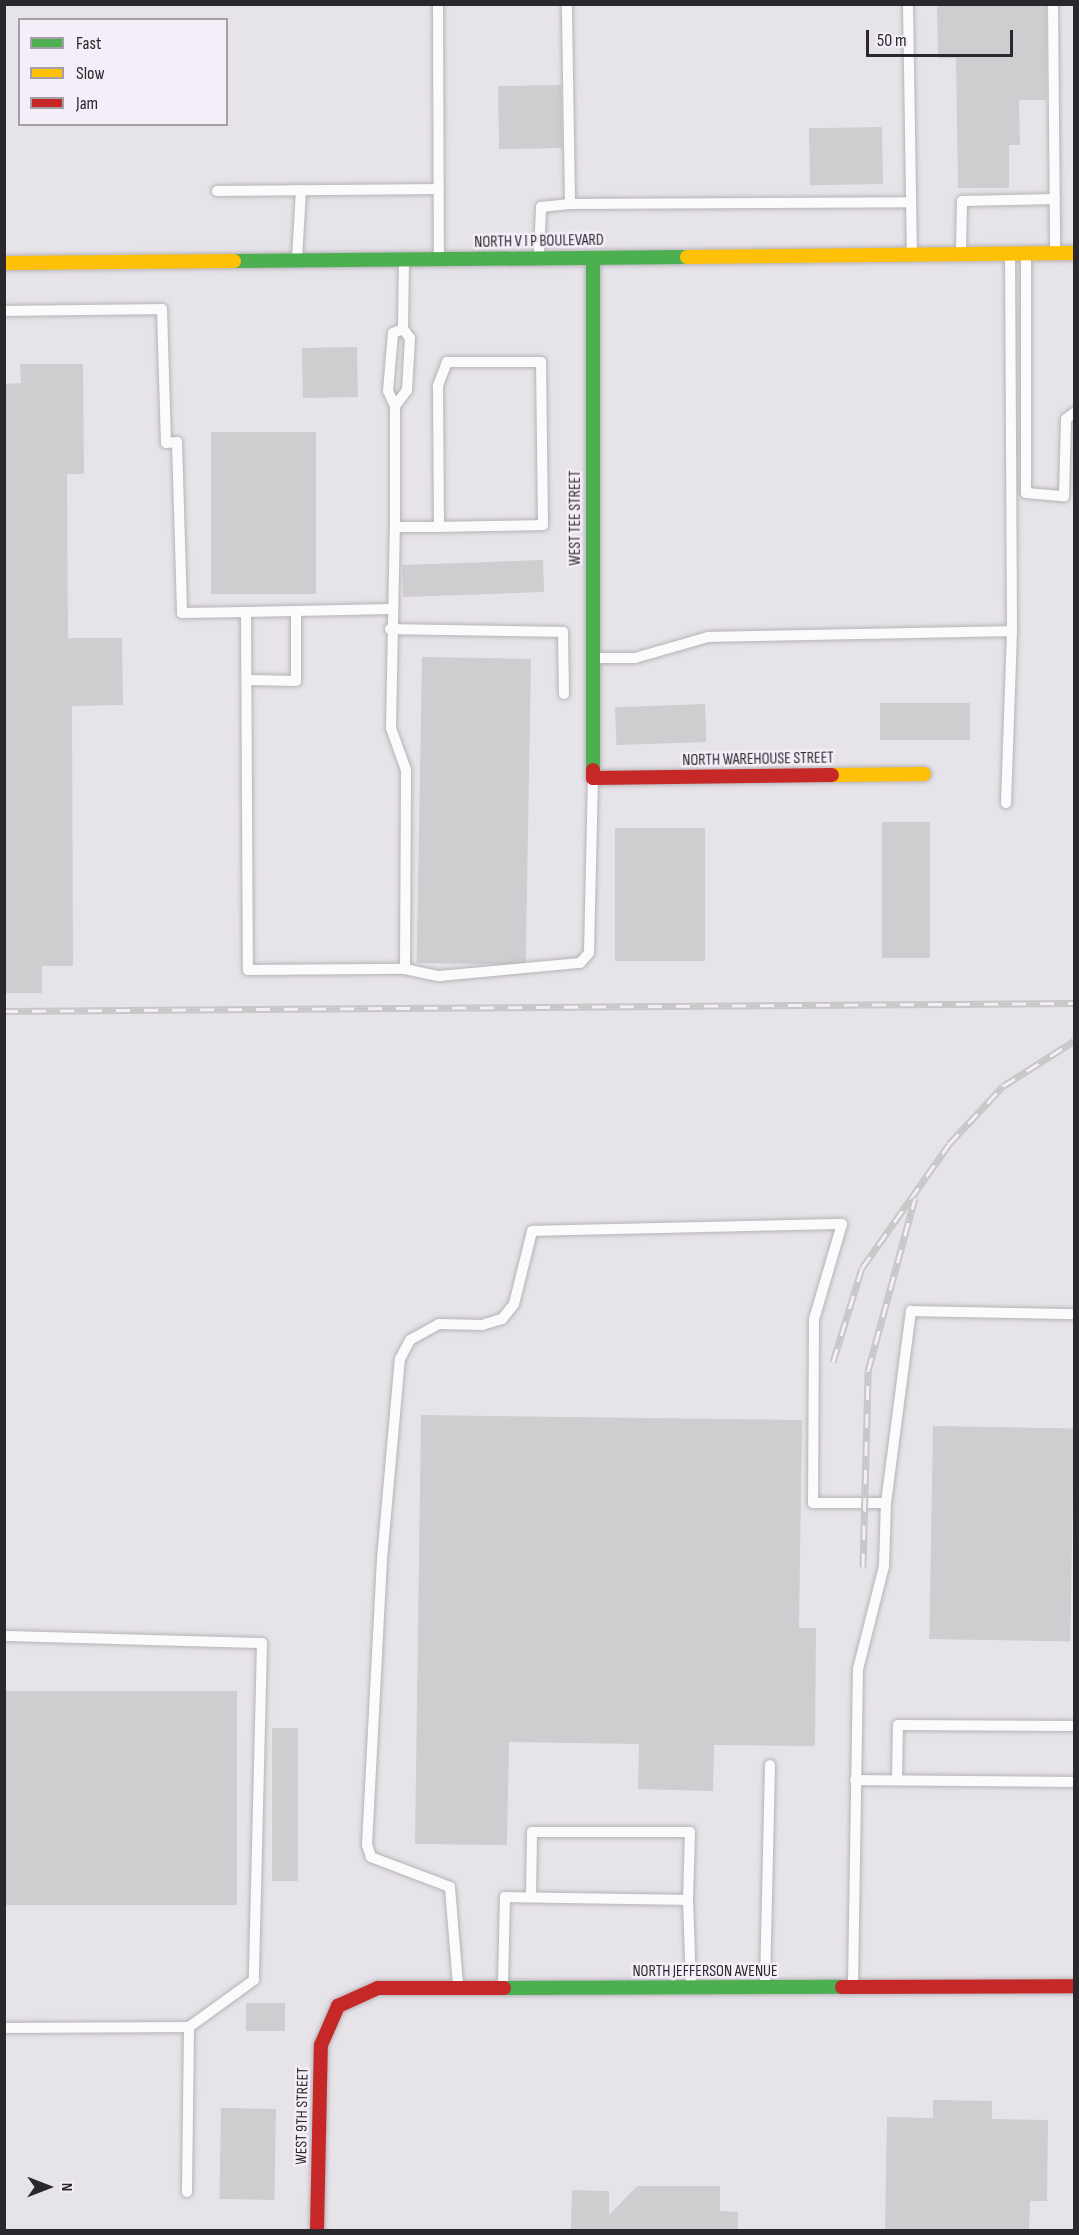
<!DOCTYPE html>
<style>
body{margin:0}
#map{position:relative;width:1079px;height:2235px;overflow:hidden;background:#e7e4e9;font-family:"Sofia Sans Condensed",sans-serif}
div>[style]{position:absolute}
.building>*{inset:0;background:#cfcdd0;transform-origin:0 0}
.roads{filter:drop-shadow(0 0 2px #b6b3b8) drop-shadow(0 0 2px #b6b3b8)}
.lane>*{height:10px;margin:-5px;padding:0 5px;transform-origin:5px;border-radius:5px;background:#fbfbfc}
.fast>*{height:14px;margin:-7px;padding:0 7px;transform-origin:7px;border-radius:7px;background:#4caf50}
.slow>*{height:14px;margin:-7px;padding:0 7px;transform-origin:7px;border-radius:7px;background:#ffc107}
.jam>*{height:14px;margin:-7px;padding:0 7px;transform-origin:7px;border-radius:7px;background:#c62828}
.rail>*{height:7px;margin-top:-3.5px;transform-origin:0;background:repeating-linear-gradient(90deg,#f5eef9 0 14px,#c8c7c8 0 28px);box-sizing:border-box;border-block:2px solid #c8c7c8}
span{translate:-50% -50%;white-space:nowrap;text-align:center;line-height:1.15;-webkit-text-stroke:5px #f5eef9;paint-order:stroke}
.street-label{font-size:16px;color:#2a282c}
.frame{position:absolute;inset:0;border:6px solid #2a282c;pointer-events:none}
.legend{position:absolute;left:18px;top:18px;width:210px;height:108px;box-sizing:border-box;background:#f5eef9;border:2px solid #a49fa7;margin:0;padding:8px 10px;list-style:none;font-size:18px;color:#2a282c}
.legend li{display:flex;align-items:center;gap:12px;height:30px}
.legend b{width:30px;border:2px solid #a49fa7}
.north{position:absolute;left:18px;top:2157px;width:60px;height:60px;-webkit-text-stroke:4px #f5eef9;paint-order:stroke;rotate:90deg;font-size:16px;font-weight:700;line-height:24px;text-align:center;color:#2a282c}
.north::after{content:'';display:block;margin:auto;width:21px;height:27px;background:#2a282c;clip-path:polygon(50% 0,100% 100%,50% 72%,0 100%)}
.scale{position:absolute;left:866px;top:30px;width:147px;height:27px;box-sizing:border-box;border:3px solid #2a282c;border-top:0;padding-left:8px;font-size:18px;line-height:21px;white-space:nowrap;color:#2a282c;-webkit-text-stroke:4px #f5eef9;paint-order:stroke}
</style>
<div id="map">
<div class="building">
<div style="clip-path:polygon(937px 4px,1046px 4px,1046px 100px,1019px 100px,1020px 145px,1009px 145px,1009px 188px,958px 188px,956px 58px,938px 58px)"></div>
<div style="left:561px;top:85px;width:63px;height:63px;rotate:89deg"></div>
<div style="left:882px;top:127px;width:57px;height:73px;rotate:89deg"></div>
<div style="left:357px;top:347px;width:50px;height:55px;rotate:89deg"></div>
<div style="clip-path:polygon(20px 364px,83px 364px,84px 474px,67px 474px,68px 638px,122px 638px,123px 705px,72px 706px,73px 966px,42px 966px,42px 993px,4px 993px,4px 384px,21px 383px)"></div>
<div style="left:211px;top:432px;width:105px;height:162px"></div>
<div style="left:543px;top:560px;width:32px;height:141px;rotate:88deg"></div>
<div style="left:422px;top:657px;width:109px;height:306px;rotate:1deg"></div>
<div style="left:880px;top:703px;width:90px;height:37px"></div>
<div style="left:705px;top:704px;width:38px;height:90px;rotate:88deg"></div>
<div style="left:882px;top:822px;width:48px;height:136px"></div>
<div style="left:615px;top:828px;width:90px;height:133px"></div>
<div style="clip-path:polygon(421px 1415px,802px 1420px,799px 1628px,816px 1628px,815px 1746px,714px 1745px,713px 1791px,638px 1789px,639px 1744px,509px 1742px,507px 1845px,415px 1844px)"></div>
<div style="left:933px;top:1426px;width:141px;height:213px;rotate:1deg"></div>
<div style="left:237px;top:1691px;width:214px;height:233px;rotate:90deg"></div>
<div style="left:272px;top:1728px;width:26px;height:153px"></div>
<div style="left:246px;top:2003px;width:39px;height:28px"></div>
<div style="clip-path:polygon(933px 2100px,992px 2101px,992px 2119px,1048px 2120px,1047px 2201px,1030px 2201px,1029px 2230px,885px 2230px,887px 2117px,933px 2118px)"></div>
<div style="left:221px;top:2108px;width:55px;height:91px;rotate:1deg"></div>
<div style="clip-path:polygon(637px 2186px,720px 2186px,720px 2211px,738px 2212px,738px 2230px,571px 2230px,572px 2190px,609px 2191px,609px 2215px)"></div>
</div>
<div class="roads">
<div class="lane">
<div style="left:438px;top:4px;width:252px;rotate:89.8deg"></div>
<div style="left:908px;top:4px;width:250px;rotate:89.1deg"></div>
<div style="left:1053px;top:4px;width:248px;rotate:89.5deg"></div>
<div style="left:217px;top:191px;width:222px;rotate:-0.5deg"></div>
<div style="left:570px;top:204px;width:341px;rotate:-0.3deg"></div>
<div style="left:961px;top:252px;width:51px;rotate:-88.9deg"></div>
<div style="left:962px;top:201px;width:93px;rotate:-1.2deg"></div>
<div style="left:539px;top:255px;width:48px;rotate:-87.6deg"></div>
<div style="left:541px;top:207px;width:29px;rotate:-6deg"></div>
<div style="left:570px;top:204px;width:200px;rotate:-90.9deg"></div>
<div style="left:1026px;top:257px;width:236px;rotate:90deg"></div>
<div style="left:1026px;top:493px;width:38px;rotate:5deg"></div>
<div style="left:1064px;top:496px;width:77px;rotate:-88.5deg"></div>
<div style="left:1066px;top:419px;width:10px;rotate:-37deg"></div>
<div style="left:297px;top:259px;width:69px;rotate:-86.7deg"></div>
<div style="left:4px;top:311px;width:158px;rotate:-0.7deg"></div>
<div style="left:162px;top:309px;width:134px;rotate:88.3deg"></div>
<div style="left:166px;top:443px;width:11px;rotate:-5deg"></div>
<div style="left:177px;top:442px;width:171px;rotate:88.3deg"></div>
<div style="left:182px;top:613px;width:64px;rotate:-0.9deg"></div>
<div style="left:403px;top:329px;width:11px;rotate:158deg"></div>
<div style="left:393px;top:333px;width:58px;rotate:94.9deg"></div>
<div style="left:388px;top:391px;width:17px;rotate:65deg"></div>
<div style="left:395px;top:406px;width:20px;rotate:-53deg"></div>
<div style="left:407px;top:390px;width:52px;rotate:-86.7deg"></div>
<div style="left:410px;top:338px;width:11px;rotate:-128deg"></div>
<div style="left:403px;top:329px;width:69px;rotate:-89.2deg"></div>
<div style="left:395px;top:406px;width:121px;rotate:90deg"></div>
<div style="left:395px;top:527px;width:44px"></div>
<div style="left:439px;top:527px;width:104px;rotate:-1.1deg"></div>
<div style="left:543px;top:525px;width:163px;rotate:-90.7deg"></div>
<div style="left:541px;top:362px;width:94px;rotate:180deg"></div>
<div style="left:447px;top:362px;width:26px;rotate:111deg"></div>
<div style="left:438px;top:386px;width:141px;rotate:89.6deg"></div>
<div style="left:390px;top:609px;width:144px;rotate:178.8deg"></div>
<div style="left:246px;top:612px;width:358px;rotate:89.7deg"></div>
<div style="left:248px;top:970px;width:157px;rotate:-0.4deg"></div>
<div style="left:405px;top:969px;width:199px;rotate:-89.7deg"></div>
<div style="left:406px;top:770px;width:45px;rotate:-109.7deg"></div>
<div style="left:391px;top:728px;width:201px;rotate:-88.9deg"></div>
<div style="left:390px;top:629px;width:173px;rotate:1deg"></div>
<div style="left:563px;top:632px;width:62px;rotate:89.1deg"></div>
<div style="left:595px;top:658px;width:40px"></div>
<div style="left:635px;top:658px;width:76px;rotate:-16deg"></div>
<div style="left:708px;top:637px;width:304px;rotate:-1.1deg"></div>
<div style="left:1012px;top:631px;width:375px;rotate:-90.3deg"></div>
<div style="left:248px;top:680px;width:48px;rotate:1.2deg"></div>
<div style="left:296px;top:681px;width:70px;rotate:-90deg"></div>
<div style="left:1006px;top:803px;width:172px;rotate:-88deg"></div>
<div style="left:405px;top:969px;width:35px;rotate:12deg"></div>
<div style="left:439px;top:976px;width:142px;rotate:-5.3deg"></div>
<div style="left:580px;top:963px;width:13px;rotate:-48deg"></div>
<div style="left:589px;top:953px;width:175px;rotate:-88.7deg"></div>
<div style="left:4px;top:1636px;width:258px;rotate:1.6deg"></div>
<div style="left:262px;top:1643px;width:337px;rotate:91.4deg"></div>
<div style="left:254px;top:1980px;width:80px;rotate:144.1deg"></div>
<div style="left:189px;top:2027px;width:165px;rotate:90.7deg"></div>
<div style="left:855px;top:1780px;width:219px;rotate:0.5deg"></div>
<div style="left:897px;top:1780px;width:55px;rotate:-89deg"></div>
<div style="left:898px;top:1725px;width:176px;rotate:0.3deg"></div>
<div style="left:531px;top:1897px;width:65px;rotate:-89.1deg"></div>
<div style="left:532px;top:1832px;width:158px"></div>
<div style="left:690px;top:1832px;width:68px;rotate:91.7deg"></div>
<div style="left:503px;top:1984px;width:87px;rotate:-88.7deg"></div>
<div style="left:505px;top:1897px;width:183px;rotate:0.9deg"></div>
<div style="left:688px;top:1900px;width:85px;rotate:88deg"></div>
<div style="left:458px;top:1985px;width:98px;rotate:-94.7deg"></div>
<div style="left:450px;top:1887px;width:85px;rotate:-159.2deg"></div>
<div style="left:371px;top:1857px;width:13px;rotate:-108deg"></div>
<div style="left:367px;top:1845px;width:286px;rotate:-87deg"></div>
<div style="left:382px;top:1559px;width:201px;rotate:-84.9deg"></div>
<div style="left:400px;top:1359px;width:21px;rotate:-62deg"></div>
<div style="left:410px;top:1340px;width:33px;rotate:-29deg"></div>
<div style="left:439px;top:1324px;width:43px;rotate:1.3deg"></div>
<div style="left:482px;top:1325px;width:21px;rotate:-17deg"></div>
<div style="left:502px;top:1319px;width:19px;rotate:-51deg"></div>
<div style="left:514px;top:1304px;width:75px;rotate:-76.1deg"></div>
<div style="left:532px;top:1231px;width:310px;rotate:-1.3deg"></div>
<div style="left:842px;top:1224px;width:99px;rotate:106.4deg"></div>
<div style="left:814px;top:1319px;width:184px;rotate:90.3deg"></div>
<div style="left:813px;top:1503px;width:73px"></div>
<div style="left:765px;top:1985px;width:220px;rotate:-88.7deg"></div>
<div style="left:853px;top:1985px;width:316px;rotate:-89.1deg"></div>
<div style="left:858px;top:1669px;width:106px;rotate:-75.8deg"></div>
<div style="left:884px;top:1566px;width:63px;rotate:-88.2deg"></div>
<div style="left:886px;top:1503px;width:194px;rotate:-82.6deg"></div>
<div style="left:911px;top:1311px;width:163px;rotate:1.1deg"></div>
<div style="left:4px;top:2028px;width:185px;rotate:-0.3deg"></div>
</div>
<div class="fast">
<div style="left:593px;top:258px;width:512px;rotate:90deg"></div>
<div style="left:234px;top:261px;width:453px;rotate:-0.5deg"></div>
<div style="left:504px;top:1988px;width:338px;rotate:-0.2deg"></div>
</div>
<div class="slow">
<div style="left:687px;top:257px;width:387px;rotate:-0.6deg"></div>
<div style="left:4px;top:263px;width:230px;rotate:-0.5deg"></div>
<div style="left:832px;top:775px;width:92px;rotate:-0.6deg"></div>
</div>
<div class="jam">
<div style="left:593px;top:770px;width:8px;rotate:90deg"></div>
<div style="left:593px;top:778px;width:239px;rotate:-0.7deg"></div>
<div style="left:842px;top:1987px;width:232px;rotate:-0.2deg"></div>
<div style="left:317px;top:2230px;width:185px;rotate:-88.8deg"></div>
<div style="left:321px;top:2045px;width:43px;rotate:-66.4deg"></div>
<div style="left:338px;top:2006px;width:44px;rotate:-24.2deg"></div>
<div style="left:378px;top:1988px;width:126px"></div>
</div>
</div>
<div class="rail">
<div style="left:4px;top:1011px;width:1070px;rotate:-0.43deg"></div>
<div style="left:833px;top:1362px;width:98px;rotate:-72.9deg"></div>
<div style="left:862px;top:1268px;width:151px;rotate:-54.9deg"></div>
<div style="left:949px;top:1144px;width:79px;rotate:-47deg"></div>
<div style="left:1003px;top:1086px;width:84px;rotate:-32.4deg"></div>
<div style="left:863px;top:1567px;width:196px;rotate:-88.5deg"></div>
<div style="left:868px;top:1371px;width:179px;rotate:-74.8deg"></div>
</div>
<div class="street-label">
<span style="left:539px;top:242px;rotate:-1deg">NORTH V I P BOULEVARD</span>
<span style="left:576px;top:518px;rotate:-90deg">WEST TEE STREET</span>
<span style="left:758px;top:760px;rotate:-1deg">NORTH WAREHOUSE STREET</span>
<span style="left:705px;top:1972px">NORTH JEFFERSON AVENUE</span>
<span style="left:303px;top:2116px;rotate:-89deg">WEST 9TH STREET</span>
</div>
<div class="frame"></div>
<ul class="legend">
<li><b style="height:8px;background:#4caf50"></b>Fast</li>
<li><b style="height:8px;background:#ffc107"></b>Slow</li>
<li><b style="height:8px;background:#c62828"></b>Jam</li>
</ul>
<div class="north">N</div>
<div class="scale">50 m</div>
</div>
